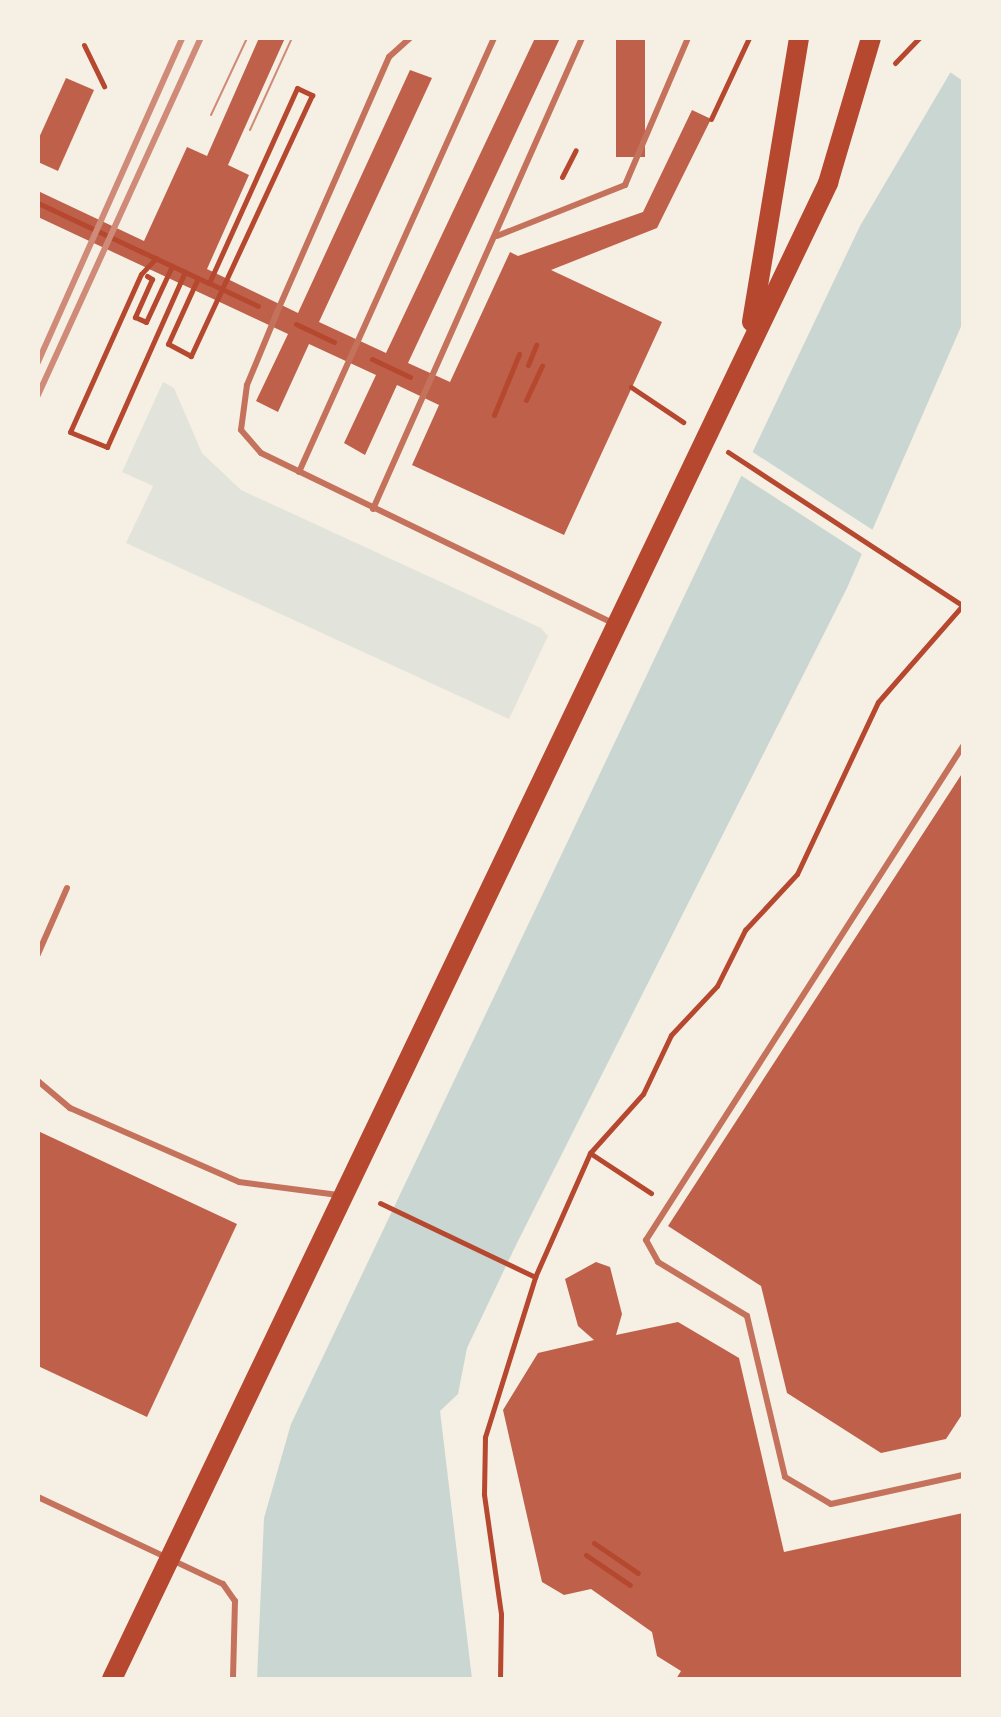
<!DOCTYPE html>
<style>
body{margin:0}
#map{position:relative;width:1001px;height:1717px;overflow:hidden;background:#f6efe4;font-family:"Archivo Narrow",sans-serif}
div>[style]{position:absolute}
.green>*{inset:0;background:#e2e4dc}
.water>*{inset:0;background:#c9d6d2}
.pier>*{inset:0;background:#f6efe4;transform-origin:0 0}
.building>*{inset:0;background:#bf614a;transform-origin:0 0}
.path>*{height:5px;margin:-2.5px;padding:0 2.5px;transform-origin:2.5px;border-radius:2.5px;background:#b5482f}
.service>*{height:6px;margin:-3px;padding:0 3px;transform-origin:3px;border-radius:3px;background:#c5725c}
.primary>*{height:20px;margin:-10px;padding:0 10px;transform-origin:10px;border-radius:10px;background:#b5482f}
.tram>*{height:2px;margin:-1px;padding:0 1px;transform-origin:1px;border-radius:1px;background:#cf8b77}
.rail>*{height:6px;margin:-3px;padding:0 3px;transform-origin:3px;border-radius:3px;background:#cf8b77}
span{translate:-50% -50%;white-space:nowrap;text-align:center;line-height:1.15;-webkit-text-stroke:6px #f6efe4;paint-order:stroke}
.frame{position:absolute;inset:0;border:40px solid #f6efe4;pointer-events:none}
</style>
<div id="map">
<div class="green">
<div style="clip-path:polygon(163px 382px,174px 388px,202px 453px,241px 490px,541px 628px,548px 636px,509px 719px,126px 543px,153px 486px,122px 472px)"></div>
</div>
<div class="water">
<div style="clip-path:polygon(963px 51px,963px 322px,847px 588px,516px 1245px,467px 1348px,458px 1394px,440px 1411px,472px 1679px,257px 1679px,264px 1518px,291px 1424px,860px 226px)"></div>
</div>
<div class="pier">
<div style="clip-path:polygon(963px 47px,963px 81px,947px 70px)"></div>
<div style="left:748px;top:449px;width:154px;height:26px;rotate:33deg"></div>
</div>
<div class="building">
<div style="clip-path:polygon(259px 38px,285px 38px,228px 165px,249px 175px,207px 269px,298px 313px,410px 70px,432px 78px,319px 322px,386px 353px,535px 38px,560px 38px,408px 363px,450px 382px,510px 252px,518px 256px,643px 212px,692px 110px,711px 119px,657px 228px,551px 270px,662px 322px,564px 535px,412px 465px,439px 405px,397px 385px,365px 455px,344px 443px,376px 375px,309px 344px,278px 412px,256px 401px,288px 334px,38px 217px,38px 191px,144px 241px,187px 147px,207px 156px)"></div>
<div style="left:616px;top:38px;width:29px;height:119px"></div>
<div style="clip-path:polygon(66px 78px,94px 90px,58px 171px,38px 162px,38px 140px)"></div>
<div style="clip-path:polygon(963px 772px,963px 1413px,946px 1439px,881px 1453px,787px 1393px,761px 1286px,668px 1226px)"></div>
<div style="clip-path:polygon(38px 1131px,237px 1224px,147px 1417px,38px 1366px)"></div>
<div style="clip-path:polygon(596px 1262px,610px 1267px,622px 1314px,616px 1335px,678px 1322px,739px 1358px,784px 1552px,963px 1513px,963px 1679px,676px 1679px,681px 1671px,657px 1656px,652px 1632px,591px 1589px,564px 1595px,542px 1582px,503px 1410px,538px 1353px,594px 1340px,578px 1326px,565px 1279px)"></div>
</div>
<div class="path">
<div style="left:84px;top:45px;width:46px;rotate:64deg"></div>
<div style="left:895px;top:63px;width:35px;rotate:-46deg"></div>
<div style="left:711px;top:119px;width:89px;rotate:-64.9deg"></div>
<div style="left:562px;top:177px;width:30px;rotate:-63deg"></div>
<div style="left:38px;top:203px;width:115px;rotate:25.2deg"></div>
<div style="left:140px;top:251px;width:50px;rotate:25deg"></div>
<div style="left:185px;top:272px;width:26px;rotate:25deg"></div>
<div style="left:209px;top:283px;width:214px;rotate:-65.7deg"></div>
<div style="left:297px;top:88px;width:17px;rotate:25deg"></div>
<div style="left:312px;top:95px;width:288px;rotate:114.9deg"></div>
<div style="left:191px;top:356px;width:26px;rotate:-152deg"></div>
<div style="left:168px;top:344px;width:72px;rotate:-65.6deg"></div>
<div style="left:156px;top:258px;width:22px;rotate:133deg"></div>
<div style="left:141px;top:274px;width:173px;rotate:114.2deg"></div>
<div style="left:70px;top:432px;width:40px;rotate:22deg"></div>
<div style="left:107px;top:447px;width:192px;rotate:-66deg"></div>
<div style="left:147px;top:276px;width:6px;rotate:31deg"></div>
<div style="left:152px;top:279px;width:42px;rotate:114.1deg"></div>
<div style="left:135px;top:317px;width:12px;rotate:24deg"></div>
<div style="left:146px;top:322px;width:62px;rotate:-65.1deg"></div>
<div style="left:209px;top:283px;width:54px;rotate:25.1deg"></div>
<div style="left:296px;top:324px;width:42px;rotate:25.3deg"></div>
<div style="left:372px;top:359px;width:42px;rotate:25.3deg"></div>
<div style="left:528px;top:365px;width:22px;rotate:-68deg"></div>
<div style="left:631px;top:387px;width:63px;rotate:33.9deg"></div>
<div style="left:526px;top:400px;width:38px;rotate:-65deg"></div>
<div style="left:494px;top:415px;width:66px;rotate:-67.7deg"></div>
<div style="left:728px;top:452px;width:281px;rotate:33.2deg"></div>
<div style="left:590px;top:1153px;width:73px;rotate:33.3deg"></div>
<div style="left:380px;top:1203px;width:172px;rotate:25.5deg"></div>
<div style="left:594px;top:1543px;width:53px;rotate:34.3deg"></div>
<div style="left:586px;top:1555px;width:53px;rotate:34.3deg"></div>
<div style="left:500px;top:1679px;width:65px;rotate:-89.1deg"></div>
<div style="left:501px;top:1614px;width:121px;rotate:-98.1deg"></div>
<div style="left:484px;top:1494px;width:57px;rotate:-89deg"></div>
<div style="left:485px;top:1437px;width:168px;rotate:-72.6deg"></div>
<div style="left:535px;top:1277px;width:136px;rotate:-66.1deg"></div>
<div style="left:590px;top:1153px;width:79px;rotate:-48.1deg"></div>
<div style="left:643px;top:1094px;width:65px;rotate:-64.6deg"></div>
<div style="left:671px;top:1035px;width:67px;rotate:-46.8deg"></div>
<div style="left:717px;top:986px;width:63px;rotate:-63.4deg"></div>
<div style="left:745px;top:930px;width:76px;rotate:-47.1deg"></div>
<div style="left:797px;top:874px;width:190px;rotate:-64.8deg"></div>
<div style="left:878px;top:702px;width:129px;rotate:-48.8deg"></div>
</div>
<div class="service">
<div style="left:410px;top:38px;width:28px;rotate:138deg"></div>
<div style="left:389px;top:57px;width:282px;rotate:113.7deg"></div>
<div style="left:276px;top:315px;width:76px;rotate:112.5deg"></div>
<div style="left:247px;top:385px;width:45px;rotate:97.6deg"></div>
<div style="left:241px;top:430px;width:30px;rotate:49deg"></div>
<div style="left:261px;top:453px;width:390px;rotate:25.8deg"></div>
<div style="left:497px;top:236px;width:138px;rotate:-21.7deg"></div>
<div style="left:625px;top:185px;width:160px;rotate:-66.8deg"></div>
<div style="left:299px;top:472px;width:476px;rotate:-65.8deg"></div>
<div style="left:373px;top:509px;width:515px;rotate:-66.07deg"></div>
<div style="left:963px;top:746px;width:587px;rotate:122.69deg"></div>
<div style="left:646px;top:1240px;width:25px;rotate:61deg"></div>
<div style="left:658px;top:1262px;width:104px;rotate:31.2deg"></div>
<div style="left:747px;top:1316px;width:165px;rotate:76.7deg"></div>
<div style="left:785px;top:1477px;width:53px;rotate:30.4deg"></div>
<div style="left:831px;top:1504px;width:135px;rotate:-12.4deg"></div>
<div style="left:38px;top:954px;width:72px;rotate:-66.3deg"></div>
<div style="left:38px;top:1081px;width:42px;rotate:40.2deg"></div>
<div style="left:70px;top:1108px;width:184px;rotate:23.6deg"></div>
<div style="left:239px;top:1182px;width:100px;rotate:7.5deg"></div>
<div style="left:38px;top:1497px;width:204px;rotate:25.2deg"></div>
<div style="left:223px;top:1584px;width:21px;rotate:55deg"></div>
<div style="left:235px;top:1601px;width:78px;rotate:91.5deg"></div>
</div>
<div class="primary">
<div style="left:752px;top:322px;width:288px;rotate:-80.6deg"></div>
<div style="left:112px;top:1679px;width:1659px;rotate:-64.42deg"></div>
<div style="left:828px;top:183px;width:151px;rotate:-73.5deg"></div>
</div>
<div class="tram">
<div style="left:211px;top:115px;width:85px;rotate:-64.9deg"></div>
<div style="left:250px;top:130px;width:101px;rotate:-65.5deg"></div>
</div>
<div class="rail">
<div style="left:38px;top:362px;width:355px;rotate:-66deg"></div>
<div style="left:38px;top:395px;width:392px;rotate:-65.5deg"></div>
</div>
<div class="frame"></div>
</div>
